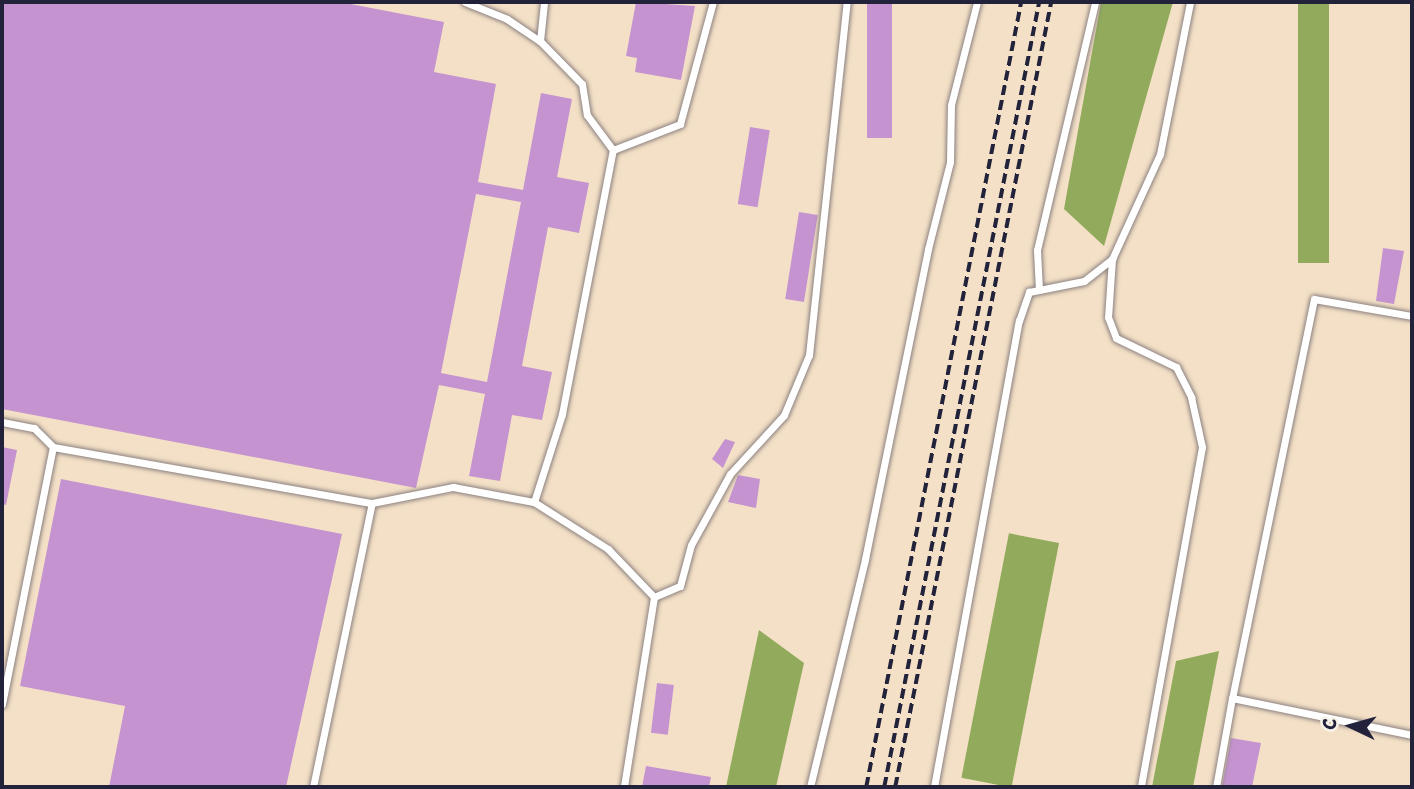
<!DOCTYPE html>
<meta charset="utf-8">
<style>
body{margin:0}
#map{position:relative;width:1414px;height:789px;overflow:hidden;background:#f4e0c6;font-family:"Shantell Sans",sans-serif}
div>[style]{position:absolute}
.forest>*{inset:0;background:#91aa5b;transform-origin:0 0}
.building>*{inset:0;background:#c594d0;transform-origin:0 0}
.roads{filter:drop-shadow(0 0 2px #8b8180) drop-shadow(0 0 2px #8b8180)}
.service>*{height:7px;margin:-3.5px;padding:0 3.5px;transform-origin:3.5px;border-radius:3.5px;background:#fff}
.rail>*{height:3.5px;margin-top:-1.75px;transform-origin:0;background:repeating-linear-gradient(90deg,#22223b 0 10px,transparent 0 15px)}
span{translate:-50% -50%;white-space:nowrap;text-align:center;line-height:1.15;-webkit-text-stroke:7px #f7f3e8;paint-order:stroke}
.frame{position:absolute;inset:0;border:4px solid #22223b;pointer-events:none}
.north{position:absolute;left:1316px;top:691px;width:70px;height:70px;-webkit-text-stroke:5px #f7f3e8;paint-order:stroke;rotate:275deg;font-size:19px;font-weight:700;line-height:28px;text-align:center;color:#22223b}
.north::after{content:'';display:block;margin:auto;width:24px;height:32px;background:#22223b;clip-path:polygon(50% 0,100% 100%,50% 72%,0 100%)}
</style>
<div id="map">
<div class="forest">
<div style="clip-path:polygon(1101px 2px,1173px 2px,1104px 246px,1064px 209px)"></div>
<div style="left:1298px;top:2px;width:31px;height:261px"></div>
<div style="left:1059px;top:543px;width:249px;height:51px;rotate:101deg"></div>
<div style="clip-path:polygon(759px 630px,804px 663px,776px 787px,726px 787px)"></div>
<div style="clip-path:polygon(1219px 651px,1193px 787px,1152px 787px,1176px 661px)"></div>
</div>
<div class="building">
<div style="clip-path:polygon(evenodd,2px 2px,340px 2px,444px 22px,434px 72px,496px 84px,478px 182px,523px 190px,541px 93px,572px 99px,557px 177px,589px 183px,579px 233px,548px 227px,522px 366px,552px 372px,542px 420px,512px 415px,500px 481px,469px 476px,485px 394px,439px 385px,416px 488px,2px 409px,2px 2px,476px 194px,521px 202px,487px 382px,441px 373px,476px 194px)"></div>
<div style="clip-path:polygon(636px 2px,695px 6px,681px 80px,635px 72px,637px 58px,626px 56px)"></div>
<div style="left:867px;top:2px;width:25px;height:136px"></div>
<div style="left:750px;top:127px;width:20px;height:78px;rotate:9deg"></div>
<div style="left:799px;top:212px;width:19px;height:88px;rotate:9deg"></div>
<div style="clip-path:polygon(1383px 248px,1404px 251px,1394px 304px,1376px 301px)"></div>
<div style="clip-path:polygon(725px 439px,735px 442px,723px 468px,712px 459px)"></div>
<div style="clip-path:polygon(2px 447px,17px 450px,6px 505px,2px 504px)"></div>
<div style="clip-path:polygon(738px 475px,760px 479px,756px 508px,728px 502px)"></div>
<div style="clip-path:polygon(61px 479px,342px 534px,286px 787px,109px 787px,125px 706px,20px 686px)"></div>
<div style="left:657px;top:683px;width:17px;height:50px;rotate:7deg"></div>
<div style="clip-path:polygon(1231px 738px,1261px 743px,1252px 787px,1222px 787px)"></div>
<div style="clip-path:polygon(646px 766px,711px 777px,709px 787px,642px 787px)"></div>
</div>
<div class="roads">
<div class="service">
<div style="left:465px;top:2px;width:45px;rotate:22deg"></div>
<div style="left:507px;top:19px;width:40px;rotate:34deg"></div>
<div style="left:540px;top:41px;width:39px;rotate:-84deg"></div>
<div style="left:540px;top:41px;width:60px;rotate:45.7deg"></div>
<div style="left:582px;top:84px;width:31px;rotate:81deg"></div>
<div style="left:587px;top:115px;width:44px;rotate:53.4deg"></div>
<div style="left:1112px;top:259px;width:58px;rotate:93.9deg"></div>
<div style="left:1108px;top:317px;width:22px;rotate:69deg"></div>
<div style="left:1116px;top:338px;width:67px;rotate:25.8deg"></div>
<div style="left:1176px;top:367px;width:34px;rotate:63deg"></div>
<div style="left:1191px;top:397px;width:51px;rotate:77.6deg"></div>
<div style="left:1202px;top:447px;width:345px;rotate:100.2deg"></div>
<div style="left:1039px;top:290px;width:40px;rotate:-92.9deg"></div>
<div style="left:1037px;top:250px;width:255px;rotate:-76.8deg"></div>
<div style="left:1412px;top:316px;width:99px;rotate:-170.2deg"></div>
<div style="left:1314px;top:299px;width:407px;rotate:101.6deg"></div>
<div style="left:1232px;top:698px;width:184px;rotate:11.6deg"></div>
<div style="left:2px;top:422px;width:33px;rotate:11deg"></div>
<div style="left:34px;top:428px;width:27px;rotate:45deg"></div>
<div style="left:534px;top:502px;width:92px;rotate:-72.3deg"></div>
<div style="left:562px;top:414px;width:269px;rotate:-79.1deg"></div>
<div style="left:613px;top:150px;width:72px;rotate:-21.2deg"></div>
<div style="left:680px;top:124px;width:126px;rotate:-74.9deg"></div>
<div style="left:654px;top:597px;width:28px;rotate:-23deg"></div>
<div style="left:680px;top:586px;width:42px;rotate:-75deg"></div>
<div style="left:691px;top:545px;width:81px;rotate:-61.2deg"></div>
<div style="left:730px;top:474px;width:80px;rotate:-47.5deg"></div>
<div style="left:784px;top:415px;width:65px;rotate:-67.4deg"></div>
<div style="left:809px;top:355px;width:355px;rotate:-83.9deg"></div>
<div style="left:2px;top:704px;width:262px;rotate:-78.8deg"></div>
<div style="left:53px;top:447px;width:324px;rotate:10deg"></div>
<div style="left:372px;top:503px;width:83px;rotate:-11.2deg"></div>
<div style="left:453px;top:487px;width:82px;rotate:10.5deg"></div>
<div style="left:534px;top:502px;width:88px;rotate:32.4deg"></div>
<div style="left:608px;top:549px;width:66px;rotate:46.2deg"></div>
<div style="left:654px;top:597px;width:192px;rotate:99deg"></div>
<div style="left:313px;top:787px;width:290px;rotate:-78.3deg"></div>
<div style="left:810px;top:787px;width:235px;rotate:-76.4deg"></div>
<div style="left:865px;top:559px;width:316px;rotate:-78.5deg"></div>
<div style="left:928px;top:249px;width:90px;rotate:-75.8deg"></div>
<div style="left:950px;top:162px;width:57px;rotate:-89deg"></div>
<div style="left:951px;top:105px;width:106px;rotate:-75.8deg"></div>
<div style="left:934px;top:787px;width:474px;rotate:-79.7deg"></div>
<div style="left:1019px;top:321px;width:31px;rotate:-71deg"></div>
<div style="left:1029px;top:292px;width:56px;rotate:-11.3deg"></div>
<div style="left:1084px;top:281px;width:36px;rotate:-38deg"></div>
<div style="left:1112px;top:259px;width:115px;rotate:-65.4deg"></div>
<div style="left:1160px;top:154px;width:155px;rotate:-78.8deg"></div>
<div style="left:1216px;top:787px;width:90px;rotate:-79.8deg"></div>
</div>
</div>
<div class="rail">
<div style="left:866px;top:787px;width:800px;rotate:-78.83deg"></div>
<div style="left:884px;top:787px;width:800px;rotate:-78.83deg"></div>
<div style="left:895px;top:787px;width:800px;rotate:-78.76deg"></div>
</div>
<div class="frame"></div>
<div class="north">С</div>
</div>
